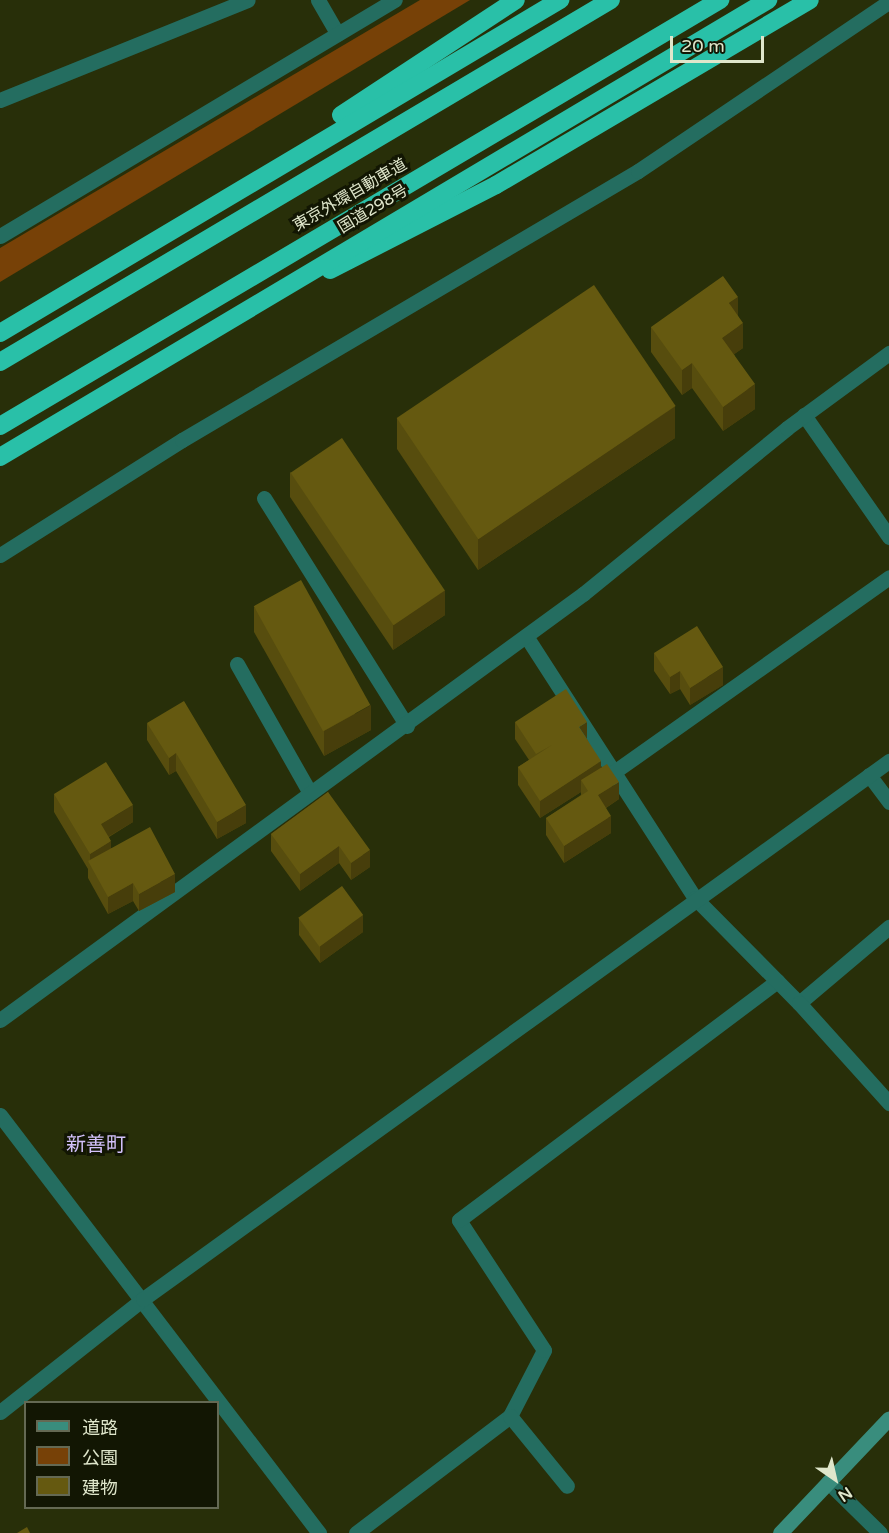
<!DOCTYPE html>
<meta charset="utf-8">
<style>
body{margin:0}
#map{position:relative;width:889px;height:1533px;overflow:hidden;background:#282f09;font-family:"Varela Round","Noto Sans JP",sans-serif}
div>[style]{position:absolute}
.green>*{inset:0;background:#774107}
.lane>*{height:15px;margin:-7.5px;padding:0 7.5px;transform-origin:7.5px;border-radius:7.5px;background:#246d60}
.street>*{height:15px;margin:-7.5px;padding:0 7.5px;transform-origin:7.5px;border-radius:7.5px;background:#246d60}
.secondary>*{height:15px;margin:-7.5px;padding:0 7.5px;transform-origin:7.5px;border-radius:7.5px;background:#398d7d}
.highway>*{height:18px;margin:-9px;padding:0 9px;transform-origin:9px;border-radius:9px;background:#29c0a8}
.wall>*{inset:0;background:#574d0e}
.shaded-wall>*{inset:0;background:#473e0b}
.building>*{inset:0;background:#655910;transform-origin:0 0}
span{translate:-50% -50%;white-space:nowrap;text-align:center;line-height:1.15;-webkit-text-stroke:6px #121603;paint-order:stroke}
.street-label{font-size:16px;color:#dfe6cb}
.quarter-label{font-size:20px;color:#d3c1fa}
.legend{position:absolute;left:24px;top:1401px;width:195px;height:108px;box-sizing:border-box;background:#121603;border:2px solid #646953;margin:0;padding:8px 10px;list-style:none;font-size:18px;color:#dfe6cb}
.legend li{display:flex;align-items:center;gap:12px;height:30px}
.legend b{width:30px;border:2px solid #646953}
.north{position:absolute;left:805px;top:1449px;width:60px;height:60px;-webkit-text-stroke:4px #121603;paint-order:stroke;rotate:146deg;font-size:16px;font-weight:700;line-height:24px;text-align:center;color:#dfe6cb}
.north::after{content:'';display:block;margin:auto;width:21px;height:27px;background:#dfe6cb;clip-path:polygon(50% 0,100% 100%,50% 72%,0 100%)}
.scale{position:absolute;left:670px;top:36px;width:94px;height:27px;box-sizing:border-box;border:3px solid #dfe6cb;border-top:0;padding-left:8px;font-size:18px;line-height:21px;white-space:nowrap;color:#dfe6cb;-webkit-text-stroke:4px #121603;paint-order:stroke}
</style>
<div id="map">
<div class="green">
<div style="clip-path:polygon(420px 0,470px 0,0 282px,0 248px)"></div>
</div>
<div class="lane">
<div style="left:237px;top:664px;width:148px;rotate:60.5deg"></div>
<div style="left:869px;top:775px;width:34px;rotate:53deg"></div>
<div style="left:799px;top:1003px;width:118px;rotate:-40.2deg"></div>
<div style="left:356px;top:1533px;width:193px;rotate:-37.2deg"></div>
<div style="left:510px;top:1416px;width:74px;rotate:-62.7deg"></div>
<div style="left:544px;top:1350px;width:155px;rotate:-123.2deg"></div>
<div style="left:459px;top:1220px;width:398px;rotate:-36.9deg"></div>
</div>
<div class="street">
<div style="left:318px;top:0;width:39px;rotate:60deg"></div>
<div style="left:0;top:100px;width:267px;rotate:-22deg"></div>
<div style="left:0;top:236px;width:460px;rotate:-30.9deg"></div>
<div style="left:804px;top:415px;width:149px;rotate:55.1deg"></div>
<div style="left:264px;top:498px;width:269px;rotate:57.9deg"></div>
<div style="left:0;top:555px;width:215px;rotate:-32.3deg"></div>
<div style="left:182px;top:440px;width:529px;rotate:-30.54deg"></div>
<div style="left:638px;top:171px;width:303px;rotate:-34deg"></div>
<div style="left:526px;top:636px;width:312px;rotate:57.2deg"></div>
<div style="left:695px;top:898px;width:148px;rotate:45.3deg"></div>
<div style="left:799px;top:1003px;width:135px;rotate:48deg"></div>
<div style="left:614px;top:772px;width:337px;rotate:-35.3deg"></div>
<div style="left:0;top:1020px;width:722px;rotate:-36.16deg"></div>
<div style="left:583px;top:594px;width:263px;rotate:-39.1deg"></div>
<div style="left:787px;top:428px;width:127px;rotate:-36.3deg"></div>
<div style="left:0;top:1115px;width:526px;rotate:52.65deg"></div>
<div style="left:0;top:1412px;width:182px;rotate:-38.3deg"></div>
<div style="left:143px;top:1299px;width:920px;rotate:-35.8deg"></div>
<div style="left:510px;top:1416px;width:90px;rotate:50.8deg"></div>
<div style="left:828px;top:1482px;width:73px;rotate:44.4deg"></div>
</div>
<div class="secondary">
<div style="left:780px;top:1533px;width:158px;rotate:-46.5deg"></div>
</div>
<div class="highway">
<div style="left:341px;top:115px;width:209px;rotate:-33.3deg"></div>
<div style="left:330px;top:270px;width:186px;rotate:-27.1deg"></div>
<div style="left:496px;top:185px;width:364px;rotate:-30.5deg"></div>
<div style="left:0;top:333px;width:652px;rotate:-30.74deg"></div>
<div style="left:0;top:362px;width:710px;rotate:-30.65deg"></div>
<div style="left:0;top:426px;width:837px;rotate:-30.61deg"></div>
<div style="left:0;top:457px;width:894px;rotate:-30.75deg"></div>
</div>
<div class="wall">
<div style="clip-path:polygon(738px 316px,743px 348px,734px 354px,755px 409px,723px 431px,692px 388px,682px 395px,651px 352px,651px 327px)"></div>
<div style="clip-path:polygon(397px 418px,675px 438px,478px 570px,397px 449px)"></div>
<div style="clip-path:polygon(290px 472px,445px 615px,393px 650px,290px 497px)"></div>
<div style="clip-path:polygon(254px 607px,371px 730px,324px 756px,254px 632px)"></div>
<div style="clip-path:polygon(654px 653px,723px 685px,690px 705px,680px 689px,670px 694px,654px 671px)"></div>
<div style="clip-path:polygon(515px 722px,587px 739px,601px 768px,619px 799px,606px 808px,611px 833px,564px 863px,546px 835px,546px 818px,581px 795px,581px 792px,540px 818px,518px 785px,518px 767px,529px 760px,515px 739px)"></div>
<div style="clip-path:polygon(147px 723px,246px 823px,217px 839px,176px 771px,169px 775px,147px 740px)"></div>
<div style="clip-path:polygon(328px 792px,370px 867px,351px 880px,339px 863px,300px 891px,271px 851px,271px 834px)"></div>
<div style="clip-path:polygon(54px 794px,133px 822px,109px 837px,111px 848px,175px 892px,139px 911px,133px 901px,108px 914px,88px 878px,88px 869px,54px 812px)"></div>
<div style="clip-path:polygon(299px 918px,363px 932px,320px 963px,299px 935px)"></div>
</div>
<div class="shaded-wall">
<div style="clip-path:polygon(738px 297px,738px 321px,729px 303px)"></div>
<div style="clip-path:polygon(743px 323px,743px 348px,722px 363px,722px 338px)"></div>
<div style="clip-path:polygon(692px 363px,692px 388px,682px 395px,682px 370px)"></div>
<div style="clip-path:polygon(755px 384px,755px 409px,723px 431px,723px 407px)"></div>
<div style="clip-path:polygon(675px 406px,675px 438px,478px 570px,478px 539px)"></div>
<div style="clip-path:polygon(445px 590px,445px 615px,393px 650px,393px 625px)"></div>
<div style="clip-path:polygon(723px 667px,723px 685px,690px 705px,690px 688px)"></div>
<div style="clip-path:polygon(680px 671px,680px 689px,670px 694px,670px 677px)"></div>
<div style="clip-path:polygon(371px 705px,371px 730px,324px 756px,324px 731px)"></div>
<div style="clip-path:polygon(587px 722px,587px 739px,579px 727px)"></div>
<div style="clip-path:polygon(176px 753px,176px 771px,169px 775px,169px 758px)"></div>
<div style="clip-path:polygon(601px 761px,601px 779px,581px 780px,581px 792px,540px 818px,540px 801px)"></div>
<div style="clip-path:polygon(619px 782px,619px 799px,598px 813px,598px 795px)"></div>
<div style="clip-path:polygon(133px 805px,133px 822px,101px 841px,101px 824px)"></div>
<div style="clip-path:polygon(246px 805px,246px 823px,217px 839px,217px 822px)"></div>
<div style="clip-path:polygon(611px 816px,611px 833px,564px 863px,564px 846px)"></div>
<div style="clip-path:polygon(111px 841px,111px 858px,90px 864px,90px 854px)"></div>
<div style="clip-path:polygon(339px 846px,339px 863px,300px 891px,300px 874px)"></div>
<div style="clip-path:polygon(370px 850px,370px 867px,351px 880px,351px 863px)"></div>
<div style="clip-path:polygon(175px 874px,175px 892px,139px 911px,139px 894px)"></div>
<div style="clip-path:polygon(133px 883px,133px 901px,108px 914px,108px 897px)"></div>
<div style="clip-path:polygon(363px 915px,363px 932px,320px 963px,320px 946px)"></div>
</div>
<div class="building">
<div style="clip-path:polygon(723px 276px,738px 297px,729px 303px,743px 323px,722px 338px,755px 384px,723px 407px,692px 363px,682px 370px,651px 327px)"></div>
<div style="left:594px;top:285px;width:146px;height:238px;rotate:56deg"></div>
<div style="left:342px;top:438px;width:184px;height:62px;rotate:56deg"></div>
<div style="left:301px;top:580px;width:143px;height:54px;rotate:61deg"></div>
<div style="clip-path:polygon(697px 626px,723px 667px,690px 688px,680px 671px,670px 677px,654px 653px)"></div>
<div style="clip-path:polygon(566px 689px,587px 722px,579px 727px,601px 761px,540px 801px,518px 767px,552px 745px,536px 754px,515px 722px)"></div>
<div style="clip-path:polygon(184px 701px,246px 805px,217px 822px,176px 753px,169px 758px,147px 723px)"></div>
<div style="clip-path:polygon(106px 762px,133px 805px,101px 824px,111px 841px,90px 854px,54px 794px)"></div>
<div style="clip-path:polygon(607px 764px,619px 782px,598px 795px,611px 816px,564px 846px,546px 818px,588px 791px,581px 780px)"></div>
<div style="clip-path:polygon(328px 792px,370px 850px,351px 863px,339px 846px,300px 874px,271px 834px)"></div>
<div style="clip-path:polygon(150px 827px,175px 874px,139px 894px,133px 883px,108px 897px,88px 861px)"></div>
<div style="left:342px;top:886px;width:36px;height:54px;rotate:54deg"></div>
<div style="clip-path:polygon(27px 1527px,30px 1533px,17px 1533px)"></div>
</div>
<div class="street-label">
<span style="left:350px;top:195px;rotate:-30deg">東京外環自動車道</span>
<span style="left:373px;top:209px;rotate:-31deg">国道298号</span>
</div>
<div class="quarter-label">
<span style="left:96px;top:1145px">新善町</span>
</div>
<ul class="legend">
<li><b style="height:8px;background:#398d7d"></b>道路</li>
<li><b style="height:16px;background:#774107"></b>公園</li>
<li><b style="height:16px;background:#655910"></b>建物</li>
</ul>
<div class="north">N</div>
<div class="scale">20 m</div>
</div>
